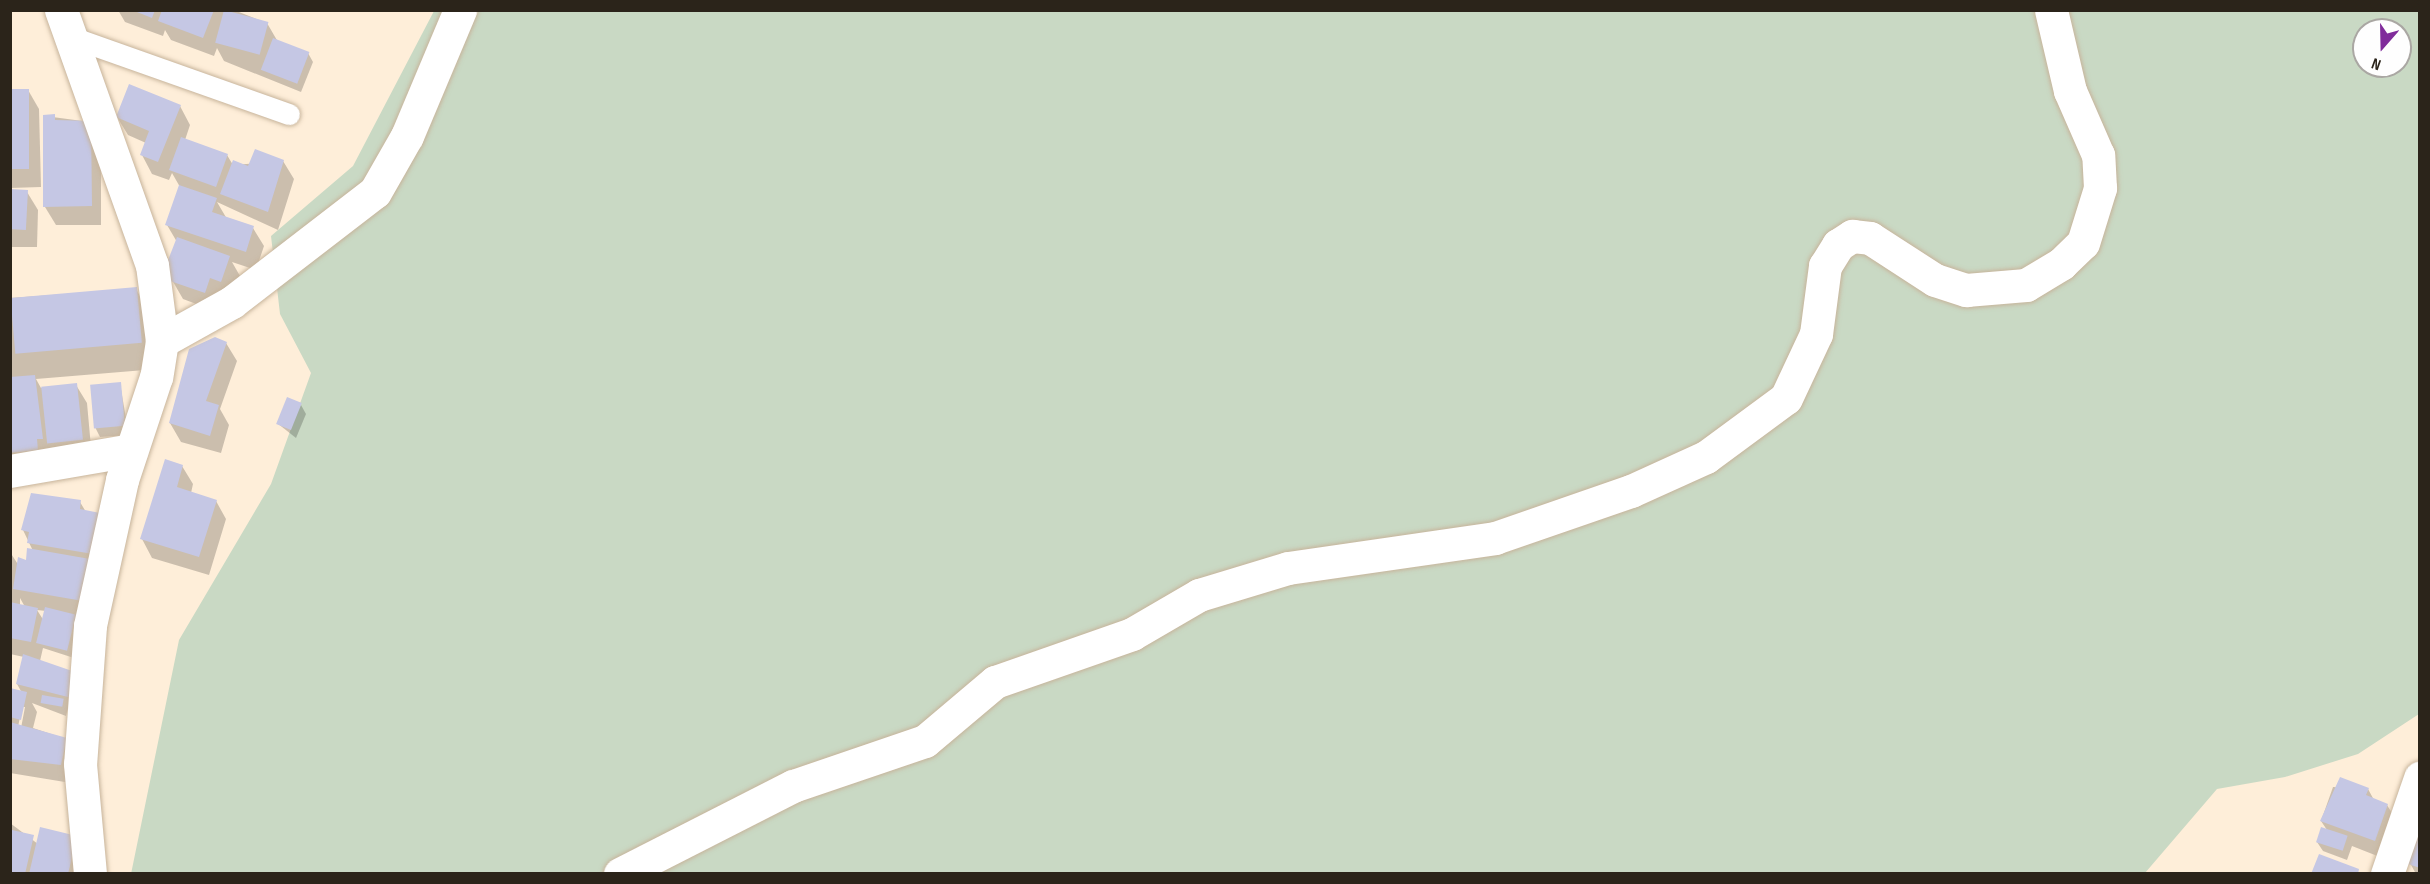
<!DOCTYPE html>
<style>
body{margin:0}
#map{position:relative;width:2430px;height:884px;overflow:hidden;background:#feeed9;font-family:"Sofia Sans Condensed",sans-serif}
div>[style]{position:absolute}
.green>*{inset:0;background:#c9d9c4}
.shadow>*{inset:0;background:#0003}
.building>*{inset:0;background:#c5c7e4;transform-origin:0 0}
.roads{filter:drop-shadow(0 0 2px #c7b49b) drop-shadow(0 0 2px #c7b49b)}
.lane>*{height:21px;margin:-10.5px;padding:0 10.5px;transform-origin:10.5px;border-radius:10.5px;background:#fff}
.street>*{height:33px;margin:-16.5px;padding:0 16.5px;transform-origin:16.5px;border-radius:16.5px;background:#fff}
span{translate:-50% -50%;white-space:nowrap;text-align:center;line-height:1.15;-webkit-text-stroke:4.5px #fefefe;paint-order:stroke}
.frame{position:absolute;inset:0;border:12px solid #2b241a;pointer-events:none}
.north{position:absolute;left:2352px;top:18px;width:60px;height:60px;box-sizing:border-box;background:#fefefe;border:2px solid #aaa7a3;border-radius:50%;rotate:200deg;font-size:16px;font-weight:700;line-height:24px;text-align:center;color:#2b241a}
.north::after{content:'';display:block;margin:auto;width:21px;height:27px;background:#802c9b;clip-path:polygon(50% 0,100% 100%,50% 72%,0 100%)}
</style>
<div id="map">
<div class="green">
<div style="clip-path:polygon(evenodd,434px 11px,2419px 11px,2419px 714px,2358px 754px,2285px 777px,2217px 789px,2145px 873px,131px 874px,179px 640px,271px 484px,311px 373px,280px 314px,271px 236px,353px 166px,434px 11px,2364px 30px,2400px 30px,2400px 66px,2364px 66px,2364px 30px)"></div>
</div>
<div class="shadow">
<div style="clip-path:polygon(118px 10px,234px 10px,267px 23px,278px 42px,308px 53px,313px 62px,301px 92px,224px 61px,217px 48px,214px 56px,171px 40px,165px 30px,163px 36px,125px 22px)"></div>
<div style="clip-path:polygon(10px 90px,28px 90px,39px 109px,41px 187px,10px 188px)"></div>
<div style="clip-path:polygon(180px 106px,190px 125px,185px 140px,227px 155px,233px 165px,283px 161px,294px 179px,278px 230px,217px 202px,227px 219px,253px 228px,264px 246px,256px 270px,232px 262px,240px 276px,215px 311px,183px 299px,172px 280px,177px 242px,167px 225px,180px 187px,172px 173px,169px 180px,152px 174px,142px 155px,146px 143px,128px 135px,117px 117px)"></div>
<div style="clip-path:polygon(45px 116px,90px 122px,101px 141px,101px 225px,56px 225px,45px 207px)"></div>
<div style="clip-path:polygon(10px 191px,27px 192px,38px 210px,37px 247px,10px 247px)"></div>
<div style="clip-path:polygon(136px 289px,151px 315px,157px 369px,36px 379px,41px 388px,76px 385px,87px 403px,92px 458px,10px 461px,10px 298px)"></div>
<div style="clip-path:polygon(226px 343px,237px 361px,220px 409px,229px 425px,221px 453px,181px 442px,170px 423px)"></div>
<div style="clip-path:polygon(120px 384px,129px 435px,100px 437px,95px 427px)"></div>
<div style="clip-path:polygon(301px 405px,306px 414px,296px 438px,277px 423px)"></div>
<div style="clip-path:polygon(182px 466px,193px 484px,191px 493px,216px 501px,226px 519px,209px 575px,152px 558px,142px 539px)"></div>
<div style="clip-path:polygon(evenodd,80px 502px,86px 512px,99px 514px,74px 658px,43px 648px,40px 661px,77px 674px,66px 716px,32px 703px,37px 712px,33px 728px,66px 739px,71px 783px,10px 773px,10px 690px,22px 693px,17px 684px,24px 657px,10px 654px,10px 552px,19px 566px,27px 562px,33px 551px,23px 530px,80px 502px,20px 598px,25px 607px,20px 606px,20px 598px,80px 502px,37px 610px,46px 611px,44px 621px,37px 610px,80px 502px,22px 707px,25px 707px,21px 728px,18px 727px,22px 707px)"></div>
<div style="clip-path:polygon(2333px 787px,2368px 789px,2374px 800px,2387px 805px,2398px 823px,2385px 859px,2352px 846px,2347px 860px,2323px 851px,2317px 842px,2327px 830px,2321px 821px)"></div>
<div style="clip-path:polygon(10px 823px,38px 844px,76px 837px,82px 874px,10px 874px)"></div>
<div style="clip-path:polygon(2420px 837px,2420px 874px,2416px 874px,2410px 863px)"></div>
</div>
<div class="building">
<div style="clip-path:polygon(132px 10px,155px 10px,152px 18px)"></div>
<div style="clip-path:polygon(162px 10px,214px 10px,203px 38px,158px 21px)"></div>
<div style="left:224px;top:10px;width:46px;height:34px;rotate:15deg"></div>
<div style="left:273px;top:38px;width:39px;height:34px;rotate:21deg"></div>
<div style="clip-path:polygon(129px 84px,181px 105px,158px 162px,140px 155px,149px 131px,116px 117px)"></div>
<div style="left:10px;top:89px;width:19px;height:80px"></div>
<div style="clip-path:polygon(55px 114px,55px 120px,91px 121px,92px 206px,43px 207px,43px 115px)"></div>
<div style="left:181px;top:137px;width:50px;height:35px;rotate:20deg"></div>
<div style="clip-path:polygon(255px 149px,284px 160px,268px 212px,220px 194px,233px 160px,248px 166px)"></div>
<div style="clip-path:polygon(179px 185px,217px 198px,212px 212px,254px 226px,246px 252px,165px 225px)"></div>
<div style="left:10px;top:189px;width:18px;height:40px;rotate:3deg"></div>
<div style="clip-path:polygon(177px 237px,230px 256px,221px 282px,210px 278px,205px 293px,170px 281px,165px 268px)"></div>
<div style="left:137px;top:287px;width:56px;height:127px;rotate:85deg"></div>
<div style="clip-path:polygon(215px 337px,227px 342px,206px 401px,219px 405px,210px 436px,169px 423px,189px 349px)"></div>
<div style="clip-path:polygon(35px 375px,43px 439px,37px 439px,38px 450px,10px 453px,10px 377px)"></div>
<div style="left:121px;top:382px;width:44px;height:31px;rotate:85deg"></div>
<div style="left:77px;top:383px;width:57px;height:36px;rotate:84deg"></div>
<div style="left:287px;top:397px;width:16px;height:29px;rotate:22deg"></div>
<div style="clip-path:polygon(165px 459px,183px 465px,177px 487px,217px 500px,199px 557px,140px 539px)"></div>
<div style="clip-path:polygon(31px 493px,81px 500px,80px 509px,100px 513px,93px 554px,27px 543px,29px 532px,21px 530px)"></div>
<div style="clip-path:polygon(27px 548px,90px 559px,83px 601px,13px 589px,18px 557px,26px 560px)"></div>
<div style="clip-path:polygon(10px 602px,38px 608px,31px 642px,10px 638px)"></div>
<div style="left:45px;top:607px;width:32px;height:37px;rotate:14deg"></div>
<div style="clip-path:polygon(23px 654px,78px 673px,72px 698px,16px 684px)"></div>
<div style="clip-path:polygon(10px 688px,27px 692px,21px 720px,10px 717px)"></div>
<div style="left:42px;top:695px;width:22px;height:8px;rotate:10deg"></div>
<div style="clip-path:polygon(10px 722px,67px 738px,61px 765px,10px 759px)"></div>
<div style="clip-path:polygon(2340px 777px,2369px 788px,2366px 795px,2388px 804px,2375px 841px,2320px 821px)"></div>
<div style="clip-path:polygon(10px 822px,12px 830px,34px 835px,25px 874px,10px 874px)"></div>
<div style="clip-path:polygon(40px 827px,77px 836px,68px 874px,29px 874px)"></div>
<div style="left:2321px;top:827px;width:28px;height:16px;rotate:18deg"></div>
<div style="clip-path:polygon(2419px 833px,2420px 833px,2420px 868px,2408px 864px)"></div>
<div style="clip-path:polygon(2319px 854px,2359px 869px,2358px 874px,2311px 874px)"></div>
</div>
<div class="roads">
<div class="lane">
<div style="left:74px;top:38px;width:228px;rotate:19.5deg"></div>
</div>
<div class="street">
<div style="left:61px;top:10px;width:271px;rotate:70.4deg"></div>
<div style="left:152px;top:265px;width:77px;rotate:82.5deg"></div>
<div style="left:162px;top:341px;width:36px;rotate:99deg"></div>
<div style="left:156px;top:377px;width:108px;rotate:108.3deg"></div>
<div style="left:122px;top:480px;width:149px;rotate:102.4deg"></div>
<div style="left:90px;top:626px;width:138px;rotate:94.1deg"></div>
<div style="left:80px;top:764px;width:110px;rotate:84.8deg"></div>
<div style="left:162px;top:341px;width:80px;rotate:-29.1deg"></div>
<div style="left:232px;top:302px;width:180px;rotate:-37.6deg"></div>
<div style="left:375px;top:192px;width:64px;rotate:-60.3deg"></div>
<div style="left:407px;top:136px;width:137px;rotate:-67.2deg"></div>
<div style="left:10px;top:471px;width:123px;rotate:-9.8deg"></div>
<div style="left:620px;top:874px;width:194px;rotate:-27deg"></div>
<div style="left:793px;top:786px;width:139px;rotate:-18.8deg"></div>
<div style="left:925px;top:741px;width:92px;rotate:-40.1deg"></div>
<div style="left:995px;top:682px;width:145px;rotate:-19.3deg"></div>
<div style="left:1132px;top:634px;width:78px;rotate:-30.2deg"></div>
<div style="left:1199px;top:595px;width:93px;rotate:-16.9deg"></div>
<div style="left:1288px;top:568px;width:209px;rotate:-8.2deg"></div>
<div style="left:1495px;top:538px;width:144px;rotate:-19.1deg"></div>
<div style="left:1631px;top:491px;width:82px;rotate:-24.4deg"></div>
<div style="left:1706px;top:457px;width:99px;rotate:-36.4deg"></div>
<div style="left:1786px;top:398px;width:71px;rotate:-64.9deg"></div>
<div style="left:1816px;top:334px;width:69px;rotate:-82.5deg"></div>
<div style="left:1825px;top:266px;width:25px;rotate:-58deg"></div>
<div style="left:1838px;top:245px;width:17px;rotate:-33deg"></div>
<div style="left:1852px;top:236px;width:18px;rotate:6deg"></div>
<div style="left:1870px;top:238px;width:77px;rotate:32.9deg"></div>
<div style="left:1935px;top:280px;width:33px;rotate:18deg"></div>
<div style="left:1966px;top:290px;width:60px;rotate:-4.8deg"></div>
<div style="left:2026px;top:285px;width:41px;rotate:-31deg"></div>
<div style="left:2061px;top:264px;width:30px;rotate:-44deg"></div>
<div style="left:2083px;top:243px;width:58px;rotate:-72.8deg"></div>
<div style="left:2100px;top:188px;width:33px;rotate:-93deg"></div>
<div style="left:2098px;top:155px;width:70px;rotate:-113.6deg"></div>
<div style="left:2070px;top:91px;width:83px;rotate:-103.2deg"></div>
<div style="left:2387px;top:874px;width:102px;rotate:-71deg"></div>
</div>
</div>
<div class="frame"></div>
<div class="north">N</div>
</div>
